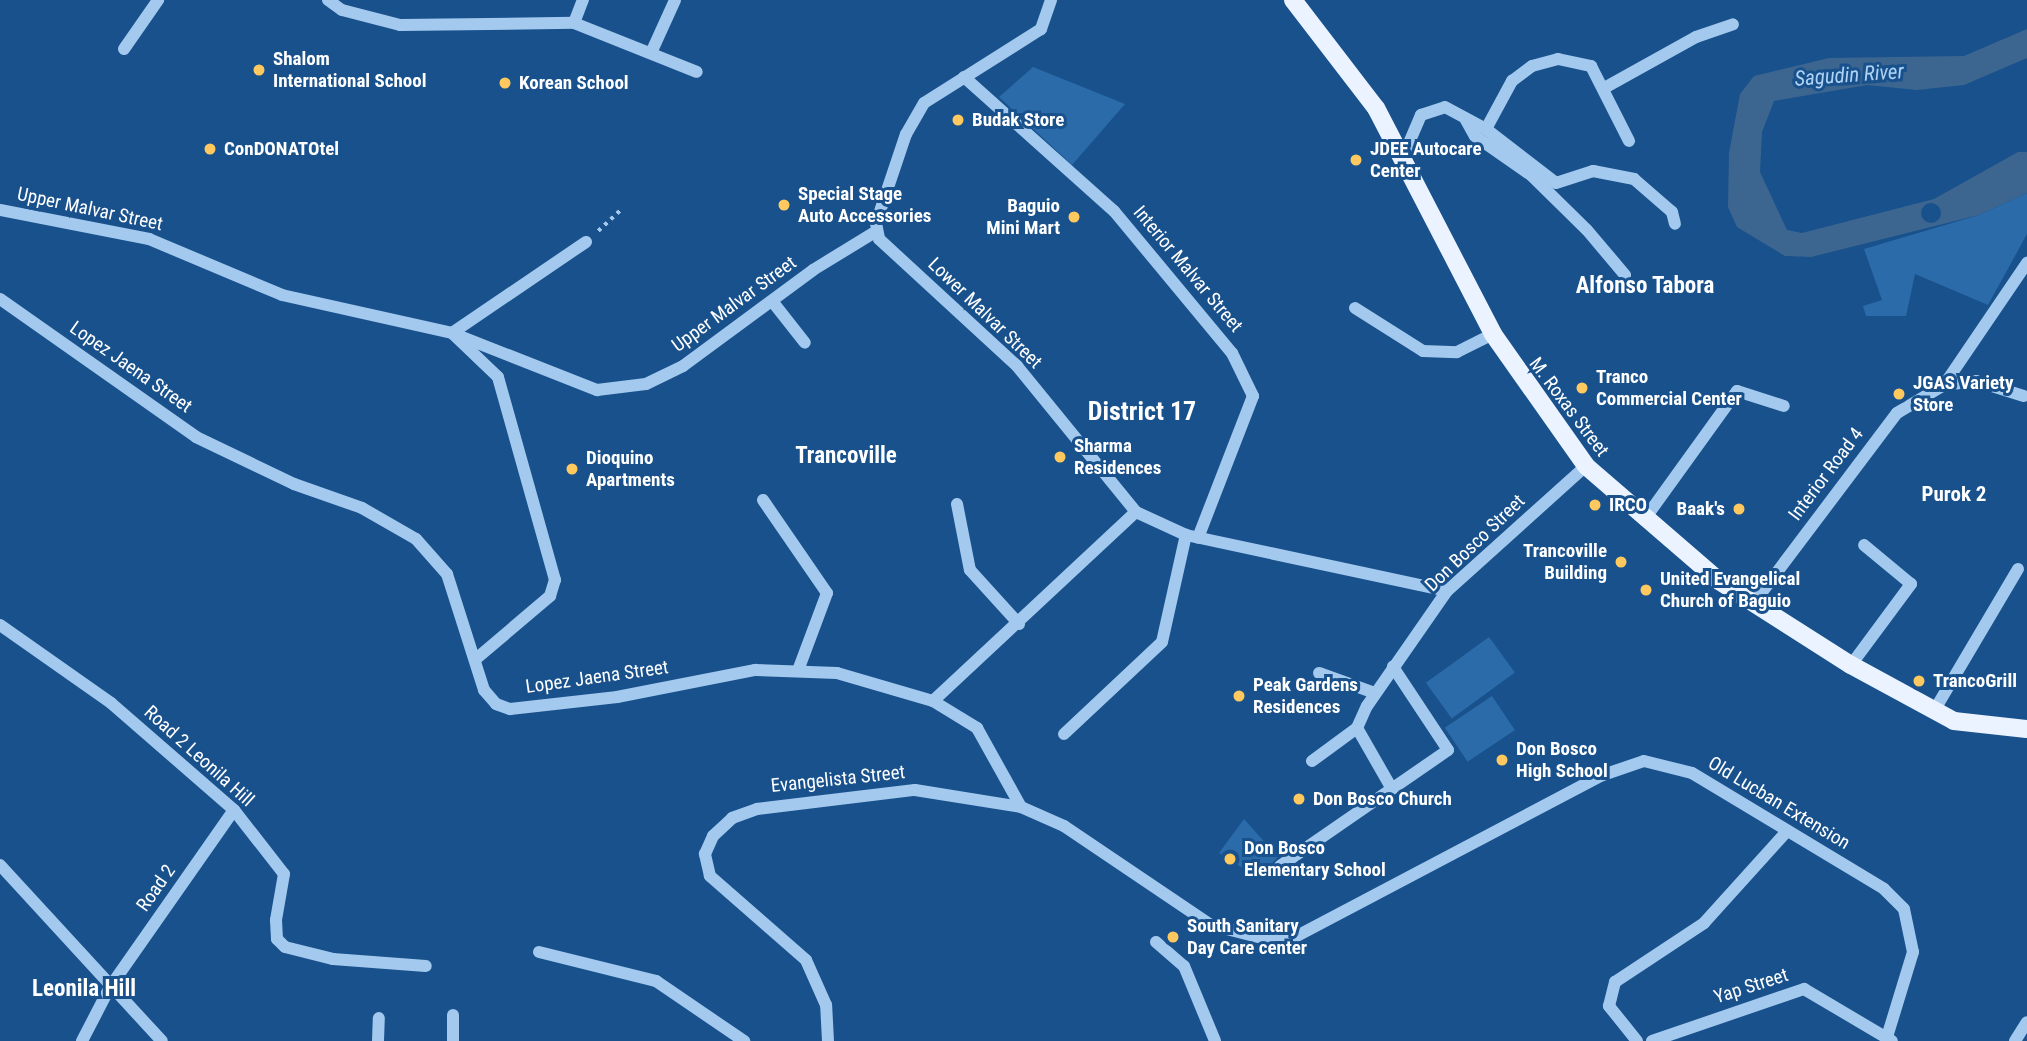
<!DOCTYPE html>
<style>
body{margin:0}
#map{position:relative;width:2027px;height:1041px;overflow:hidden;background:#18518c;font-family:"Roboto Condensed",sans-serif}
div>[style]{position:absolute}
.green>*{inset:0;background:#2b6baa;transform-origin:0 0}
.water>*{inset:0;background:#3c6690}
.pier>*{inset:0;background:#18518c}
.round{border-radius:50%}
.path>*{height:3.5px;margin-top:-1.75px;transform-origin:0;background:repeating-linear-gradient(90deg,#a3c9ee 0 3.5px,transparent 0 8.5px)}
.minor>*{height:12px;margin:-6px;padding:0 6px;transform-origin:6px;border-radius:6px;background:#a3c9ee}
.major>*{height:18px;margin:-9px;padding:0 9px;transform-origin:9px;border-radius:9px;background:#eaf3ff}
.dots>*{width:19px;height:19px;translate:-50% -50%;box-sizing:border-box;border:4px solid #18518c;border-radius:50%}
span{translate:-50% -50%;white-space:nowrap;text-align:center;line-height:1.15;-webkit-text-stroke:6px #18518c;paint-order:stroke}
.poi-label{font-size:19px;color:#fff;font-weight:700}
.left{translate:0 -50%;text-align:left}
.right{translate:-100% -50%;text-align:right}
.street-label{font-size:19px;color:#fff}
.water-label{font-size:21px;color:#aed3f5;font-style:italic}
.neighbourhood-label{font-size:21px;color:#fff;font-weight:700}
.quarter-label{font-size:23px;color:#fff;font-weight:700}
.district-label{font-size:26px;color:#fff;font-weight:700}
</style>
<div id="map">
<div class="green">
<div style="clip-path:polygon(1033px 67px,1125px 104px,1072px 165px,999px 97px)"></div>
<div style="clip-path:polygon(2027px 193px,2027px 234px,1988px 305px,1915px 274px,1906px 316px,1866px 316px,1863px 306px,1882px 300px,1864px 249px,1979px 215px)"></div>
<div style="left:1489px;top:637px;width:44px;height:78px;rotate:54deg"></div>
<div style="left:1492px;top:696px;width:41px;height:57px;rotate:56deg"></div>
<div style="clip-path:polygon(1244px 819px,1278px 857px,1258px 878px,1219px 853px)"></div>
</div>
<div class="water">
<div style="clip-path:polygon(2027px 29px,2027px 58px,1964px 85px,1917px 90px,1867px 85px,1774px 101px,1762px 132px,1760px 172px,1787px 230px,1802px 233px,1934px 199px,2018px 152px,2027px 152px,2027px 193px,1979px 215px,1811px 257px,1785px 256px,1737px 227px,1728px 207px,1729px 153px,1740px 94px,1754px 76px,1829px 58px,1964px 56px)"></div>
</div>
<div class="pier">
<div class="round" style="left:1921px;top:203px;width:20px;height:20px"></div>
</div>
<div class="path">
<div style="left:598px;top:231px;width:33px;rotate:-43deg"></div>
</div>
<div class="minor">
<div style="left:328px;top:0;width:17px;rotate:36deg"></div>
<div style="left:342px;top:10px;width:60px;rotate:14.5deg"></div>
<div style="left:400px;top:25px;width:174px;rotate:-0.7deg"></div>
<div style="left:574px;top:23px;width:132px;rotate:21.7deg"></div>
<div style="left:1051px;top:0;width:31px;rotate:109deg"></div>
<div style="left:1041px;top:29px;width:138px;rotate:147.7deg"></div>
<div style="left:924px;top:103px;width:36px;rotate:120deg"></div>
<div style="left:906px;top:134px;width:94px;rotate:108.6deg"></div>
<div style="left:876px;top:223px;width:16px;rotate:79deg"></div>
<div style="left:879px;top:239px;width:188px;rotate:42.6deg"></div>
<div style="left:1017px;top:366px;width:188px;rotate:50.8deg"></div>
<div style="left:1136px;top:512px;width:55px;rotate:24.7deg"></div>
<div style="left:1186px;top:535px;width:267px;rotate:12.1deg"></div>
<div style="left:574px;top:23px;width:25px;rotate:-69deg"></div>
<div style="left:124px;top:49px;width:60px;rotate:-55.2deg"></div>
<div style="left:651px;top:53px;width:58px;rotate:-65.6deg"></div>
<div style="left:964px;top:77px;width:201px;rotate:41.8deg"></div>
<div style="left:1114px;top:211px;width:185px;rotate:50.3deg"></div>
<div style="left:1232px;top:353px;width:48px;rotate:64deg"></div>
<div style="left:1253px;top:396px;width:152px;rotate:111.2deg"></div>
<div style="left:1606px;top:87px;width:103px;rotate:-29.1deg"></div>
<div style="left:1696px;top:37px;width:39px;rotate:-19deg"></div>
<div style="left:1466px;top:120px;width:18px;rotate:61deg"></div>
<div style="left:1475px;top:136px;width:68px;rotate:34.9deg"></div>
<div style="left:1531px;top:175px;width:78px;rotate:44.5deg"></div>
<div style="left:1587px;top:230px;width:59px;rotate:49.8deg"></div>
<div style="left:1486px;top:129px;width:88px;rotate:37.6deg"></div>
<div style="left:1556px;top:183px;width:39px;rotate:-18deg"></div>
<div style="left:1593px;top:171px;width:42px;rotate:11deg"></div>
<div style="left:1634px;top:179px;width:50px;rotate:41deg"></div>
<div style="left:1672px;top:212px;width:12px;rotate:76deg"></div>
<div style="left:1403px;top:157px;width:46px;rotate:-66.8deg"></div>
<div style="left:1421px;top:115px;width:25px;rotate:-18deg"></div>
<div style="left:1445px;top:107px;width:47px;rotate:28.2deg"></div>
<div style="left:1486px;top:129px;width:55px;rotate:-61.6deg"></div>
<div style="left:1512px;top:81px;width:25px;rotate:-37deg"></div>
<div style="left:1532px;top:66px;width:27px;rotate:-15deg"></div>
<div style="left:1558px;top:59px;width:34px;rotate:12deg"></div>
<div style="left:1591px;top:66px;width:84px;rotate:63.1deg"></div>
<div style="left:0;top:210px;width:152px;rotate:11deg"></div>
<div style="left:149px;top:239px;width:144px;rotate:22.8deg"></div>
<div style="left:282px;top:295px;width:174px;rotate:12.6deg"></div>
<div style="left:452px;top:333px;width:156px;rotate:21.5deg"></div>
<div style="left:597px;top:390px;width:49px;rotate:-7deg"></div>
<div style="left:646px;top:384px;width:41px;rotate:-25.9deg"></div>
<div style="left:683px;top:366px;width:162px;rotate:-36.4deg"></div>
<div style="left:813px;top:270px;width:73px;rotate:-31.5deg"></div>
<div style="left:0;top:299px;width:240px;rotate:35.1deg"></div>
<div style="left:196px;top:437px;width:109px;rotate:25.6deg"></div>
<div style="left:294px;top:484px;width:72px;rotate:19.4deg"></div>
<div style="left:362px;top:508px;width:62px;rotate:29.9deg"></div>
<div style="left:416px;top:539px;width:47px;rotate:48.5deg"></div>
<div style="left:447px;top:574px;width:122px;rotate:72.3deg"></div>
<div style="left:484px;top:690px;width:18px;rotate:49deg"></div>
<div style="left:496px;top:704px;width:15px;rotate:20deg"></div>
<div style="left:510px;top:709px;width:108px;rotate:-6.4deg"></div>
<div style="left:617px;top:697px;width:141px;rotate:-11.1deg"></div>
<div style="left:755px;top:670px;width:82px;rotate:2.1deg"></div>
<div style="left:837px;top:673px;width:100px;rotate:16.3deg"></div>
<div style="left:933px;top:701px;width:52px;rotate:31.5deg"></div>
<div style="left:977px;top:728px;width:90px;rotate:60.9deg"></div>
<div style="left:772px;top:301px;width:53px;rotate:51.8deg"></div>
<div style="left:1355px;top:308px;width:80px;rotate:32.3deg"></div>
<div style="left:1423px;top:351px;width:34px;rotate:2deg"></div>
<div style="left:1457px;top:352px;width:40px;rotate:-26.6deg"></div>
<div style="left:1944px;top:385px;width:148px;rotate:-55.8deg"></div>
<div style="left:763px;top:500px;width:113px;rotate:55.5deg"></div>
<div style="left:827px;top:593px;width:80px;rotate:110.5deg"></div>
<div style="left:957px;top:504px;width:67px;rotate:78.9deg"></div>
<div style="left:970px;top:570px;width:73px;rotate:47.8deg"></div>
<div style="left:1644px;top:520px;width:159px;rotate:-54.2deg"></div>
<div style="left:1737px;top:391px;width:49px;rotate:17.7deg"></div>
<div style="left:1753px;top:604px;width:239px;rotate:-53deg"></div>
<div style="left:1897px;top:413px;width:55px;rotate:-30.8deg"></div>
<div style="left:1944px;top:385px;width:32px;rotate:-7deg"></div>
<div style="left:1976px;top:381px;width:50px;rotate:17.4deg"></div>
<div style="left:0;top:625px;width:136px;rotate:35.1deg"></div>
<div style="left:111px;top:703px;width:163px;rotate:41deg"></div>
<div style="left:234px;top:810px;width:81px;rotate:52deg"></div>
<div style="left:284px;top:874px;width:47px;rotate:99.9deg"></div>
<div style="left:276px;top:920px;width:19px;rotate:87deg"></div>
<div style="left:277px;top:939px;width:11px;rotate:45deg"></div>
<div style="left:285px;top:947px;width:49px;rotate:14deg"></div>
<div style="left:333px;top:959px;width:93px;rotate:4.3deg"></div>
<div style="left:477px;top:658px;width:96px;rotate:-40.3deg"></div>
<div style="left:550px;top:596px;width:17px;rotate:-73deg"></div>
<div style="left:555px;top:580px;width:211px;rotate:-105.7deg"></div>
<div style="left:498px;top:377px;width:64px;rotate:-136.3deg"></div>
<div style="left:452px;top:333px;width:162px;rotate:-34.2deg"></div>
<div style="left:1851px;top:665px;width:101px;rotate:-53.5deg"></div>
<div style="left:1911px;top:584px;width:61px;rotate:-140.3deg"></div>
<div style="left:1319px;top:673px;width:59px;rotate:19.7deg"></div>
<div style="left:933px;top:701px;width:277px;rotate:-43deg"></div>
<div style="left:1934px;top:711px;width:165px;rotate:-59.4deg"></div>
<div style="left:1064px;top:734px;width:134px;rotate:-43.2deg"></div>
<div style="left:1162px;top:642px;width:110px;rotate:-77.4deg"></div>
<div style="left:1312px;top:761px;width:56px;rotate:-36.3deg"></div>
<div style="left:1392px;top:789px;width:70px;rotate:-119.8deg"></div>
<div style="left:1357px;top:728px;width:24px;rotate:-66deg"></div>
<div style="left:1367px;top:706px;width:140px;rotate:-55.2deg"></div>
<div style="left:1447px;top:591px;width:187px;rotate:-42deg"></div>
<div style="left:0;top:865px;width:239px;rotate:47.4deg"></div>
<div style="left:1280px;top:866px;width:204px;rotate:-34.6deg"></div>
<div style="left:1448px;top:750px;width:100px;rotate:-123.5deg"></div>
<div style="left:1156px;top:942px;width:37px;rotate:41deg"></div>
<div style="left:1184px;top:966px;width:81px;rotate:67.5deg"></div>
<div style="left:539px;top:952px;width:121px;rotate:13.9deg"></div>
<div style="left:656px;top:981px;width:107px;rotate:34.3deg"></div>
<div style="left:82px;top:1041px;width:61px;rotate:-62.6deg"></div>
<div style="left:110px;top:987px;width:216px;rotate:-55deg"></div>
<div style="left:378px;top:1041px;width:23px;rotate:-88deg"></div>
<div style="left:453px;top:1041px;width:26px;rotate:-90deg"></div>
<div style="left:828px;top:1041px;width:36px;rotate:-93deg"></div>
<div style="left:826px;top:1005px;width:49px;rotate:-114deg"></div>
<div style="left:806px;top:960px;width:128px;rotate:-138.8deg"></div>
<div style="left:710px;top:876px;width:23px;rotate:-103deg"></div>
<div style="left:705px;top:854px;width:20px;rotate:-66deg"></div>
<div style="left:713px;top:836px;width:26px;rotate:-43deg"></div>
<div style="left:732px;top:818px;width:27px;rotate:-20deg"></div>
<div style="left:757px;top:809px;width:159px;rotate:-6.9deg"></div>
<div style="left:915px;top:790px;width:107px;rotate:9.1deg"></div>
<div style="left:1021px;top:807px;width:47px;rotate:23.8deg"></div>
<div style="left:1064px;top:826px;width:177px;rotate:34deg"></div>
<div style="left:1211px;top:925px;width:65px;rotate:14.3deg"></div>
<div style="left:1274px;top:941px;width:21px;rotate:-11deg"></div>
<div style="left:1295px;top:937px;width:345px;rotate:-27.8deg"></div>
<div style="left:1600px;top:776px;width:46px;rotate:-18.8deg"></div>
<div style="left:1644px;top:761px;width:49px;rotate:14deg"></div>
<div style="left:1692px;top:773px;width:224px;rotate:31.1deg"></div>
<div style="left:1884px;top:889px;width:28px;rotate:45deg"></div>
<div style="left:1904px;top:909px;width:44px;rotate:78.2deg"></div>
<div style="left:1913px;top:952px;width:89px;rotate:107deg"></div>
<div style="left:1637px;top:1041px;width:45px;rotate:-128.7deg"></div>
<div style="left:1609px;top:1006px;width:25px;rotate:-76deg"></div>
<div style="left:1615px;top:982px;width:107px;rotate:-33.5deg"></div>
<div style="left:1704px;top:923px;width:124px;rotate:-47.9deg"></div>
<div style="left:1652px;top:1041px;width:161px;rotate:-18.9deg"></div>
<div style="left:1804px;top:989px;width:102px;rotate:30.6deg"></div>
<div style="left:2015px;top:1041px;width:22px;rotate:-58deg"></div>
</div>
<div class="major">
<div style="left:1293px;top:0;width:136px;rotate:52.5deg"></div>
<div style="left:1376px;top:108px;width:254px;rotate:62.6deg"></div>
<div style="left:1493px;top:334px;width:161px;rotate:54.8deg"></div>
<div style="left:1586px;top:466px;width:176px;rotate:40.8deg"></div>
<div style="left:1719px;top:581px;width:156px;rotate:32.5deg"></div>
<div style="left:1851px;top:665px;width:117px;rotate:28.5deg"></div>
<div style="left:1954px;top:721px;width:73px;rotate:6.3deg"></div>
</div>
<div class="dots">
<div style="left:259px;top:70px;background:#ffc960"></div>
<div style="left:505px;top:83px;background:#ffc960"></div>
<div style="left:958px;top:120px;background:#ffc960"></div>
<div style="left:210px;top:149px;background:#ffc960"></div>
<div style="left:1356px;top:160px;background:#ffc960"></div>
<div style="left:784px;top:205px;background:#ffc960"></div>
<div style="left:1074px;top:217px;background:#ffc960"></div>
<div style="left:1582px;top:388px;background:#ffc960"></div>
<div style="left:1899px;top:394px;background:#ffc960"></div>
<div style="left:1060px;top:457px;background:#ffc960"></div>
<div style="left:572px;top:469px;background:#ffc960"></div>
<div style="left:1595px;top:505px;background:#ffc960"></div>
<div style="left:1739px;top:509px;background:#ffc960"></div>
<div style="left:1621px;top:562px;background:#ffc960"></div>
<div style="left:1646px;top:590px;background:#ffc960"></div>
<div style="left:1919px;top:681px;background:#ffc960"></div>
<div style="left:1239px;top:696px;background:#ffc960"></div>
<div style="left:1502px;top:760px;background:#ffc960"></div>
<div style="left:1299px;top:799px;background:#ffc960"></div>
<div style="left:1230px;top:859px;background:#ffc960"></div>
<div style="left:1173px;top:937px;background:#ffc960"></div>
</div>
<div class="poi-label">
<span class="left" style="left:273px;top:70px">Shalom<br>International School</span>
<span class="left" style="left:519px;top:83px">Korean School</span>
<span class="left" style="left:972px;top:120px">Budak Store</span>
<span class="left" style="left:224px;top:149px">ConDONATOtel</span>
<span class="left" style="left:1370px;top:160px">JDEE Autocare<br>Center</span>
<span class="left" style="left:798px;top:205px">Special Stage<br>Auto Accessories</span>
<span class="right" style="left:1060px;top:217px">Baguio<br>Mini Mart</span>
<span class="left" style="left:1596px;top:388px">Tranco<br>Commercial Center</span>
<span class="left" style="left:1913px;top:394px">JGAS Variety<br>Store</span>
<span class="left" style="left:1074px;top:457px">Sharma<br>Residences</span>
<span class="left" style="left:586px;top:469px">Dioquino<br>Apartments</span>
<span class="left" style="left:1609px;top:505px">IRCO</span>
<span class="right" style="left:1725px;top:509px">Baak's</span>
<span class="right" style="left:1607px;top:562px">Trancoville<br>Building</span>
<span class="left" style="left:1660px;top:590px">United Evangelical<br>Church of Baguio</span>
<span class="left" style="left:1933px;top:681px">TrancoGrill</span>
<span class="left" style="left:1253px;top:696px">Peak Gardens<br>Residences</span>
<span class="left" style="left:1516px;top:760px">Don Bosco<br>High School</span>
<span class="left" style="left:1313px;top:799px">Don Bosco Church</span>
<span class="left" style="left:1244px;top:859px">Don Bosco<br>Elementary School</span>
<span class="left" style="left:1187px;top:937px">South Sanitary<br>Day Care center</span>
</div>
<div class="street-label">
<span style="left:90px;top:209px;rotate:12deg">Upper Malvar Street</span>
<span style="left:1188px;top:269px;rotate:50deg">Interior Malvar Street</span>
<span style="left:734px;top:304px;rotate:-36deg">Upper Malvar Street</span>
<span style="left:985px;top:313px;rotate:44deg">Lower Malvar Street</span>
<span style="left:131px;top:367px;rotate:35deg">Lopez Jaena Street</span>
<span style="left:1569px;top:407px;rotate:53deg">M. Roxas Street</span>
<span style="left:1826px;top:474px;rotate:-53deg">Interior Road 4</span>
<span style="left:1475px;top:543px;rotate:-44deg">Don Bosco Street</span>
<span style="left:597px;top:677px;rotate:-8deg">Lopez Jaena Street</span>
<span style="left:199px;top:756px;rotate:42deg">Road 2 Leonila Hill</span>
<span style="left:838px;top:779px;rotate:-6deg">Evangelista Street</span>
<span style="left:1779px;top:803px;rotate:31deg">Old Lucban Extension</span>
<span style="left:156px;top:888px;rotate:-55deg">Road 2</span>
<span style="left:1751px;top:986px;rotate:-18deg">Yap Street</span>
</div>
<div class="water-label">
<span style="left:1849px;top:75px;rotate:-4deg">Sagudin River</span>
</div>
<div class="neighbourhood-label">
<span style="left:1954px;top:494px">Purok 2</span>
</div>
<div class="quarter-label">
<span style="left:1645px;top:286px">Alfonso Tabora</span>
<span style="left:846px;top:456px">Trancoville</span>
<span style="left:84px;top:989px">Leonila Hill</span>
</div>
<div class="district-label">
<span style="left:1142px;top:412px">District 17</span>
</div>
</div>
